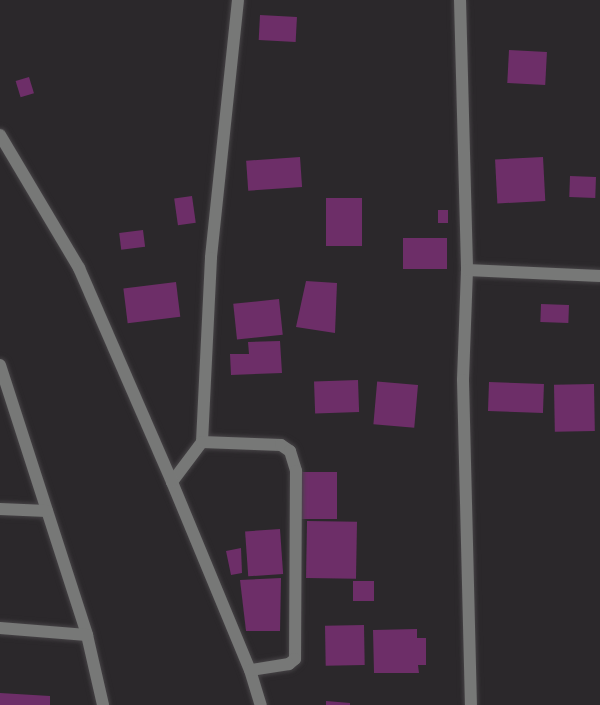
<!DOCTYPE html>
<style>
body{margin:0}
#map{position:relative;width:600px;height:705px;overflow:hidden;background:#2b282b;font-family:"IBM Plex Serif",serif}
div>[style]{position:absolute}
.building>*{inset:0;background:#6d2e68;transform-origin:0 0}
.roads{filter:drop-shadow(0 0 2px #464346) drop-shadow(0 0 2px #464346)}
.street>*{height:12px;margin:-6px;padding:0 6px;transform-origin:6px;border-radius:6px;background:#777877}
span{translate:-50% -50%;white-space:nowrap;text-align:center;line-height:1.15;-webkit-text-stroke:4.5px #131112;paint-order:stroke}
</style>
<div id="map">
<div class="building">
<div style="left:260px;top:15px;width:37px;height:25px;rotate:3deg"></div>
<div style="left:509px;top:50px;width:38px;height:33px;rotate:3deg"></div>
<div style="left:29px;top:77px;width:17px;height:14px;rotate:73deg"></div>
<div style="left:300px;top:157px;width:30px;height:54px;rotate:86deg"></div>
<div style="left:543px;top:157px;width:44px;height:48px;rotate:87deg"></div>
<div style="left:570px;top:176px;width:26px;height:21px;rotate:2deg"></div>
<div style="left:192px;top:196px;width:27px;height:18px;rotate:82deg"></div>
<div style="left:326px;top:198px;width:36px;height:48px"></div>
<div style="left:438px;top:210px;width:10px;height:13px"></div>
<div style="left:143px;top:230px;width:17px;height:24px;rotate:83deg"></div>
<div style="left:447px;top:238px;width:31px;height:44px;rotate:90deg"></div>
<div style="clip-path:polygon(306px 281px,337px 283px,335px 333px,296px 327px)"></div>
<div style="left:176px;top:282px;width:35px;height:53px;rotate:83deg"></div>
<div style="left:279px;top:299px;width:36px;height:46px;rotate:84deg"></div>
<div style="left:541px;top:304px;width:28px;height:18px;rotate:2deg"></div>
<div style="clip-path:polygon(280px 341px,282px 373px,231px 375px,230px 354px,249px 354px,248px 342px)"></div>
<div style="left:358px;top:380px;width:32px;height:44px;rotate:88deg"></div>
<div style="left:489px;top:382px;width:55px;height:29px;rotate:2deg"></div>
<div style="left:594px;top:384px;width:47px;height:40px;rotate:89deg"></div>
<div style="left:418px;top:385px;width:43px;height:41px;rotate:95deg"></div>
<div style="left:299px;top:472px;width:38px;height:47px"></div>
<div style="left:307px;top:521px;width:50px;height:57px;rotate:1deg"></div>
<div style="left:280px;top:529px;width:45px;height:35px;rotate:86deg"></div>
<div style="clip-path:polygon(241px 548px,242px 573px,231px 575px,226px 551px)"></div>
<div style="clip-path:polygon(281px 578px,280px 631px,246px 631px,240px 580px)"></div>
<div style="left:353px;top:581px;width:21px;height:20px"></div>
<div style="left:364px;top:625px;width:40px;height:39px;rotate:89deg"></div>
<div style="clip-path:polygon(417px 629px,417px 638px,426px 638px,426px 665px,418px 665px,419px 673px,374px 673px,373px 630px)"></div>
<div style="clip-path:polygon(0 693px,50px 696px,50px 705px,0 705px)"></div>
<div style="clip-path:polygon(326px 701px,350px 703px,350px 705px,326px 705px)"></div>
</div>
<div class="roads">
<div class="street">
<div style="left:238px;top:0;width:259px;rotate:96deg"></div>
<div style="left:211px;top:258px;width:184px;rotate:92.8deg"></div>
<div style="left:202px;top:442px;width:50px;rotate:126.9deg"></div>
<div style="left:172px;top:482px;width:204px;rotate:67.5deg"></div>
<div style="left:250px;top:670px;width:37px;rotate:73deg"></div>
<div style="left:460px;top:0;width:270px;rotate:88.5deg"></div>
<div style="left:467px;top:270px;width:110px;rotate:92.1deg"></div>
<div style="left:463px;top:380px;width:325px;rotate:88.6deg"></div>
<div style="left:0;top:135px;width:155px;rotate:59.3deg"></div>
<div style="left:79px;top:268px;width:233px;rotate:66.5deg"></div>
<div style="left:467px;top:270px;width:133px;rotate:2.6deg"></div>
<div style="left:0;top:365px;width:284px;rotate:72.1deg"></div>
<div style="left:87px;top:635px;width:72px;rotate:77.1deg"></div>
<div style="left:202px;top:442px;width:79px;rotate:2.2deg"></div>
<div style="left:281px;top:445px;width:11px;rotate:34deg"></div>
<div style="left:290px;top:451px;width:21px;rotate:73deg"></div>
<div style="left:296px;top:471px;width:188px;rotate:90.3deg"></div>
<div style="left:295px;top:659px;width:8px;rotate:140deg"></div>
<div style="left:289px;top:664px;width:39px;rotate:171deg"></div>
<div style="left:0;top:509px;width:47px;rotate:2.4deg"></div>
<div style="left:0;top:628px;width:87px;rotate:4.6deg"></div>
</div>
</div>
</div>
